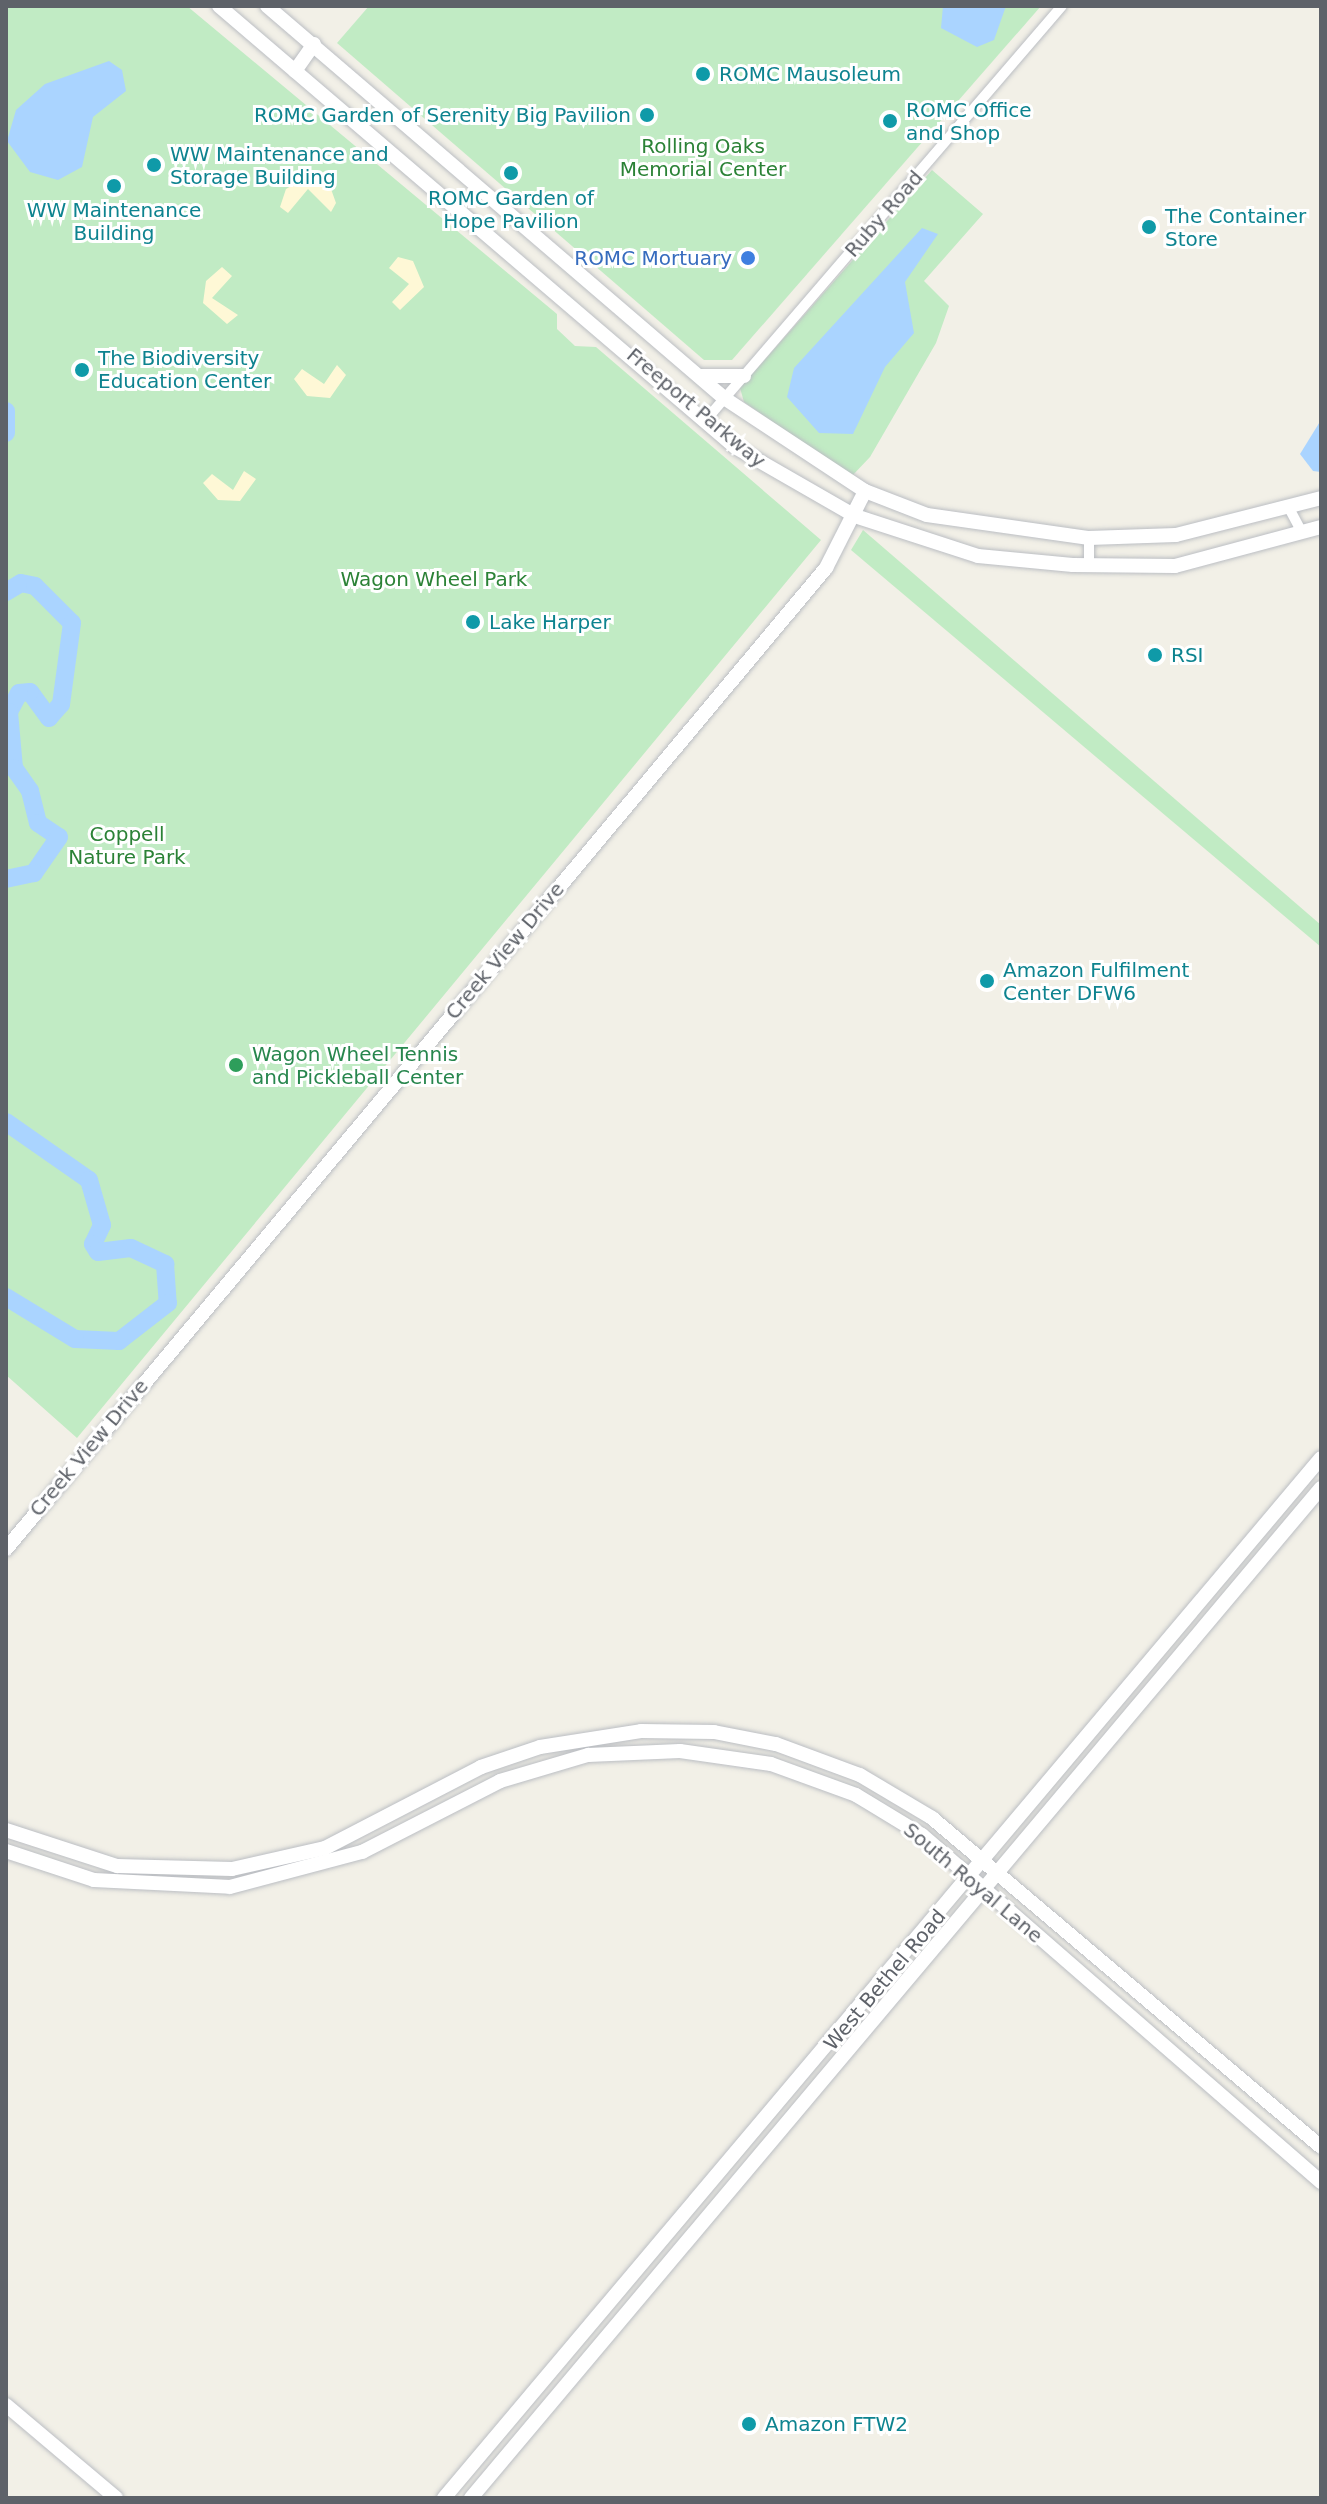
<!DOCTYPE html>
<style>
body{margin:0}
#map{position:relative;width:1327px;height:2504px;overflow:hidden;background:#f2f0e7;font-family:"DejaVu Sans",sans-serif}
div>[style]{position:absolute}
.green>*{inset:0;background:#c1ebc4}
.sand>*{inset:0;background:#fef8d6}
.water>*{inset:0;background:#aad4ff}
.river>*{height:18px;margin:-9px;padding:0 9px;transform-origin:9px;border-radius:9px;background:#aad4ff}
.roads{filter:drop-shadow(0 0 2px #bbbec3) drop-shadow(0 0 2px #bbbec3)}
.street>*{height:10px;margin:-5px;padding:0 5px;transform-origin:5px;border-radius:5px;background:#fff}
.secondary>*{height:14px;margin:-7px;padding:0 7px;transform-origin:7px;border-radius:7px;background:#fff}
.dots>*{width:22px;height:22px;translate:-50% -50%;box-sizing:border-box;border:4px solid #fff;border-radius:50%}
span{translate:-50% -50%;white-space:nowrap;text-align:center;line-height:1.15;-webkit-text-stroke:6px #fff;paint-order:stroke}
.culture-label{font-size:20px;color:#0d838f}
.left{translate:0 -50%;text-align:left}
.right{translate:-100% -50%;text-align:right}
.park-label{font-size:20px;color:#2b8236}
.street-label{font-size:20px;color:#5e6269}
.shop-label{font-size:20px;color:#366cbe}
.leisure-label{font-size:20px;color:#27864d}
.frame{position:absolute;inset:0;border:8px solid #5e6269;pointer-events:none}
</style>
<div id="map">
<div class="green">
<div style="clip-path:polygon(6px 6px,187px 6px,557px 314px,557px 329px,575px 346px,596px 347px,821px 540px,77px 1438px,6px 1375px)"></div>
<div style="clip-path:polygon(369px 6px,1041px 6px,732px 360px,704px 360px,337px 43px)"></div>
<div style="clip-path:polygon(932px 170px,983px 214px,924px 281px,949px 306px,936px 343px,870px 457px,851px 477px,744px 402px,740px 388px)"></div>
<div style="clip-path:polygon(863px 530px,1321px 925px,1321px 947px,851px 550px)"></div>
</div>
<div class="sand">
<div style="clip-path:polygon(305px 178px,331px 189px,336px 203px,331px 212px,308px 189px,288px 213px,280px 207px,286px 189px)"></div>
<div style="clip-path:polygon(398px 257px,413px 261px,424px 287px,400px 310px,392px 302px,409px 284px,389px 268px)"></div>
<div style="clip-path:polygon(222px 267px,232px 276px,212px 298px,238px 315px,227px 324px,203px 303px,206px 281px)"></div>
<div style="clip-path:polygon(337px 365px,346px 375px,330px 398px,307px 396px,294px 379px,302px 369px,324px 384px)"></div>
<div style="clip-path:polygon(244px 471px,256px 479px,240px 501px,218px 500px,203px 483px,212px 474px,233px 490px)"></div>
</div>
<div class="water">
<div style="clip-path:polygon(943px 6px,1006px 6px,994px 40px,977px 47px,941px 28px)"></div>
<div style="clip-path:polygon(109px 61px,122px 70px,126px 91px,93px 117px,82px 167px,58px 180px,30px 172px,7px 141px,16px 110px,45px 84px)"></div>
<div style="clip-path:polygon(922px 228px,938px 234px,905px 282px,914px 333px,885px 367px,853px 434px,819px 433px,787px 397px,794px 368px)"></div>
<div style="clip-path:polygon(1321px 420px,1321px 472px,1313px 471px,1300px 454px)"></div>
</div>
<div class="river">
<div style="left:6px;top:411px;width:22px;rotate:90deg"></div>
<div style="left:6px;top:592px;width:17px;rotate:-31deg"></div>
<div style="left:21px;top:583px;width:14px;rotate:12deg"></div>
<div style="left:35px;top:586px;width:52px;rotate:45deg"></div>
<div style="left:72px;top:623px;width:82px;rotate:97.7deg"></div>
<div style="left:61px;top:704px;width:18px;rotate:131deg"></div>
<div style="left:49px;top:718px;width:32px;rotate:-126deg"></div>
<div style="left:30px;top:692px;width:11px;rotate:175deg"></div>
<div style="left:19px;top:693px;width:21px;rotate:118deg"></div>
<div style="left:9px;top:712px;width:56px;rotate:84.9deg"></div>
<div style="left:14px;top:768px;width:28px;rotate:55deg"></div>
<div style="left:30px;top:791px;width:33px;rotate:76deg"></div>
<div style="left:38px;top:823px;width:25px;rotate:34deg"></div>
<div style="left:59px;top:837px;width:44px;rotate:124.8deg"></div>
<div style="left:34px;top:873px;width:29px;rotate:168deg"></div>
<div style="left:6px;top:1122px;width:101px;rotate:34.9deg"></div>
<div style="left:89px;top:1180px;width:47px;rotate:73.9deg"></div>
<div style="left:102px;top:1225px;width:21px;rotate:115deg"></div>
<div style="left:93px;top:1244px;width:9px;rotate:58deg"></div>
<div style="left:98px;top:1252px;width:33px;rotate:-7deg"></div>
<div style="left:131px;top:1248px;width:38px;rotate:25deg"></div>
<div style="left:165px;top:1264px;width:39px;rotate:86deg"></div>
<div style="left:168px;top:1303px;width:62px;rotate:142.2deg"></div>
<div style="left:119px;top:1341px;width:44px;rotate:-177.4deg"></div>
<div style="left:75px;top:1339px;width:81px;rotate:-148.7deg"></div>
</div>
<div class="roads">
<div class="street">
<div style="left:705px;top:421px;width:547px;rotate:-49.3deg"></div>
<div style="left:1289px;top:508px;width:27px;rotate:62deg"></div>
<div style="left:1089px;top:538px;width:27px;rotate:90deg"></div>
</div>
<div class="secondary">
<div style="left:219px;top:6px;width:679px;rotate:40.52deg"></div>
<div style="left:735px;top:447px;width:138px;rotate:29.9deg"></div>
<div style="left:855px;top:516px;width:129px;rotate:18deg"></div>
<div style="left:978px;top:556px;width:95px;rotate:5.4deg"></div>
<div style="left:1073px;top:565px;width:102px;rotate:0.6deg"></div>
<div style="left:1175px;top:566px;width:151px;rotate:-15deg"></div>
<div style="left:267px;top:6px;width:602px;rotate:40.62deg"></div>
<div style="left:724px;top:398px;width:169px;rotate:33.4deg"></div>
<div style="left:865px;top:491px;width:66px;rotate:21.2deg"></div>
<div style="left:927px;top:515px;width:164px;rotate:8.1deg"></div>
<div style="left:1089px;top:538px;width:87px;rotate:-2deg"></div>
<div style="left:1176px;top:535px;width:150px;rotate:-14.3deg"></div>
<div style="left:295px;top:71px;width:33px;rotate:-55deg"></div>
<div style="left:701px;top:376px;width:43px"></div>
<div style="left:6px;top:1549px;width:1279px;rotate:-50.11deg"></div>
<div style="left:826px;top:568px;width:86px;rotate:-63.1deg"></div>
<div style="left:6px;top:1830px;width:117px;rotate:18deg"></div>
<div style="left:117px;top:1866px;width:115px;rotate:1.5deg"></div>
<div style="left:232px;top:1869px;width:95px;rotate:-12.7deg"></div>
<div style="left:325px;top:1848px;width:176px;rotate:-27.4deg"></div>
<div style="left:481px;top:1767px;width:62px;rotate:-18.7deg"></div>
<div style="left:540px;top:1747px;width:102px;rotate:-9deg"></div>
<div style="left:641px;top:1731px;width:73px;rotate:0.8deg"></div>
<div style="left:714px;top:1732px;width:63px;rotate:11deg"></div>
<div style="left:776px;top:1744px;width:90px;rotate:20.3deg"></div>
<div style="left:860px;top:1775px;width:84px;rotate:30.8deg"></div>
<div style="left:932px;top:1818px;width:509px;rotate:40.22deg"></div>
<div style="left:6px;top:1851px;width:93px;rotate:18.2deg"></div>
<div style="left:94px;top:1880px;width:136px;rotate:2.9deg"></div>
<div style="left:230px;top:1887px;width:137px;rotate:-14.9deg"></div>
<div style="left:362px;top:1852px;width:155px;rotate:-27.2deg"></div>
<div style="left:500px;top:1781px;width:92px;rotate:-16.5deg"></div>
<div style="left:588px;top:1755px;width:92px;rotate:-2.5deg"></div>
<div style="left:680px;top:1751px;width:92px;rotate:8.1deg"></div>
<div style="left:771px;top:1764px;width:90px;rotate:20deg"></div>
<div style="left:856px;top:1795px;width:77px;rotate:31.2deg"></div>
<div style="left:922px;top:1835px;width:529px;rotate:41.01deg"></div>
<div style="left:6px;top:2405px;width:144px;rotate:40.2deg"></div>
<div style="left:444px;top:2498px;width:1360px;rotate:-49.86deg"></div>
<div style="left:471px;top:2498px;width:1320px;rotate:-49.92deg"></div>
</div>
</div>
<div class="dots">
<div style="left:703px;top:74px;background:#0f9aa8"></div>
<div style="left:647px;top:115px;background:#0f9aa8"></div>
<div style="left:890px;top:121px;background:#0f9aa8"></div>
<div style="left:154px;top:165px;background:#0f9aa8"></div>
<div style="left:511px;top:173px;background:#0f9aa8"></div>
<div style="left:114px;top:186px;background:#0f9aa8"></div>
<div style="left:1149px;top:227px;background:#0f9aa8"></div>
<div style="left:748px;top:258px;background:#3f7fe0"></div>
<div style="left:82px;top:370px;background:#0f9aa8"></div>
<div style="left:473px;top:622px;background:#0f9aa8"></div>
<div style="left:1155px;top:655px;background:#0f9aa8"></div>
<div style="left:987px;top:981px;background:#0f9aa8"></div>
<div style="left:236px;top:1065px;background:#2e9e5b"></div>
<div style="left:749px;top:2424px;background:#0f9aa8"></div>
</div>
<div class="culture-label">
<span class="left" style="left:719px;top:74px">ROMC Mausoleum</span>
<span class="left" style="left:906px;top:122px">ROMC Office<br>and Shop</span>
<span class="right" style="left:631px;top:115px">ROMC Garden of Serenity Big Pavilion</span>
<span class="left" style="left:170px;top:166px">WW Maintenance and<br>Storage Building</span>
<span style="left:511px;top:210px">ROMC Garden of<br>Hope Pavilion</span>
<span style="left:114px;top:222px">WW Maintenance<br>Building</span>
<span class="left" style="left:1165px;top:228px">The Container<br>Store</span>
<span class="left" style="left:98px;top:370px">The Biodiversity<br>Education Center</span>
<span class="left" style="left:489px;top:622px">Lake Harper</span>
<span class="left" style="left:1171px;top:655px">RSI</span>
<span class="left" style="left:1003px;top:982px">Amazon Fulfilment<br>Center DFW6</span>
<span class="left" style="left:765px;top:2424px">Amazon FTW2</span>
</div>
<div class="park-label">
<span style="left:703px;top:158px">Rolling Oaks<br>Memorial Center</span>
<span style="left:434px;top:579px">Wagon Wheel Park</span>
<span style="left:127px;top:846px">Coppell<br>Nature Park</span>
</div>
<div class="street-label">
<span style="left:884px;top:214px;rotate:-49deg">Ruby Road</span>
<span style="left:696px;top:408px;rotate:40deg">Freeport Parkway</span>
<span style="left:505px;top:951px;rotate:-50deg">Creek View Drive</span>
<span style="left:89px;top:1448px;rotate:-50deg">Creek View Drive</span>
<span style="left:973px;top:1883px;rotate:40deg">South Royal Lane</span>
<span style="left:885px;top:1980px;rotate:-50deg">West Bethel Road</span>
</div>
<div class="shop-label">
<span class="right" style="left:732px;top:258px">ROMC Mortuary</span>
</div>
<div class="leisure-label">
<span class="left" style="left:252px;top:1066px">Wagon Wheel Tennis<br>and Pickleball Center</span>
</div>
<div class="frame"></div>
</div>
